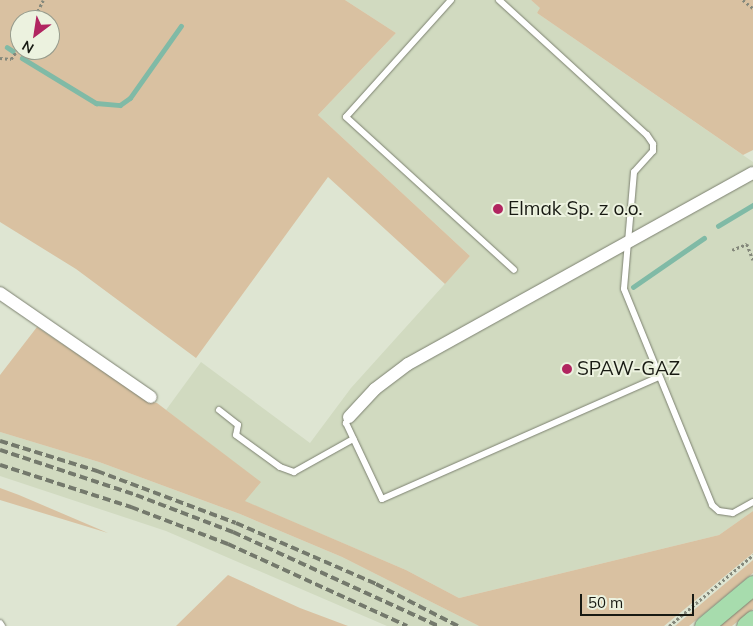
<!DOCTYPE html>
<style>
body{margin:0}
#map{position:relative;width:753px;height:626px;overflow:hidden;background:#dee5d2;font-family:Mulish,sans-serif}
div>[style]{position:absolute}
.built>*{inset:0;background:#d1dac0}
.green>*{inset:0;background:#d9c1a1}
.stream>*{height:4.5px;margin:-2.25px;padding:0 2.25px;transform-origin:2.25px;border-radius:2.25px;background:#80baa6}
.path>*{height:2.5px;margin-top:-1.25px;transform-origin:0;background:repeating-linear-gradient(90deg,#84887b 0 2.5px,transparent 0 5px)}
.roads{filter:drop-shadow(0 0 1px #7c8170) drop-shadow(0 0 1px #7c8170)}
.service>*{height:6px;margin:-3px;padding:0 3px;transform-origin:3px;border-radius:3px;background:#fff}
.minor>*{height:12px;margin:-6px;padding:0 6px;transform-origin:6px;border-radius:6px;background:#fff}
.primary>*{height:19px;margin:-9.5px;padding:0 9.5px;transform-origin:9.5px;border-radius:9.5px;background:#a7dcad}
.rail>*{height:4px;margin-top:-2px;transform-origin:0;background:repeating-linear-gradient(90deg,#74796c 0 8px,transparent 0 12px)}
.dots>*{width:14px;height:14px;translate:-50% -50%;box-sizing:border-box;border:2px solid #ecf2df;border-radius:50%}
span{translate:-50% -50%;white-space:nowrap;text-align:center;line-height:1.15;-webkit-text-stroke:4px #ecf2df;paint-order:stroke}
.poi-label{font-size:19px;color:#181a13}
.left{translate:0 -50%;text-align:left}
.north{position:absolute;left:10px;top:10px;width:50px;height:50px;box-sizing:border-box;background:#ecf2df;border:1px solid #979c8d;border-radius:50%;rotate:211deg;font-size:14px;font-weight:700;line-height:20px;text-align:center;color:#181a13}
.north::after{content:'';display:block;margin:auto;width:18px;height:22px;background:#b12560;clip-path:polygon(50% 0,100% 100%,50% 72%,0 100%)}
.scale{position:absolute;left:580px;top:594px;width:114px;height:22px;box-sizing:border-box;border:2px solid #181a13;border-top:0;padding-left:6px;font-size:15px;line-height:18px;white-space:nowrap;color:#181a13;-webkit-text-stroke:4px #ecf2df;paint-order:stroke}
</style>
<div id="map">
<div class="built">
<div style="clip-path:polygon(345px 0,531px 0,541px 8px,537px 13px,753px 162px,753px 511px,719px 535px,459px 598px,406px 570px,244px 501px,260px 482px,166px 410px,201px 362px,310px 443px,351px 388px,470px 256px,318px 115px,396px 33px)"></div>
<div style="clip-path:polygon(0 432px,99px 462px,240px 514px,342px 557px,479px 626px,387px 626px,166px 531px,0 476px)"></div>
</div>
<div class="green">
<div style="clip-path:polygon(evenodd,0 0,345px 0,396px 33px,318px 115px,470px 256px,445px 284px,328px 177px,196px 358px,76px 269px,0 222px,0 0,20px 20px,50px 20px,50px 50px,20px 50px,20px 20px)"></div>
<div style="clip-path:polygon(531px 0,753px 0,753px 150px,743px 155px,537px 13px,540px 8px)"></div>
<div style="clip-path:polygon(37px 327px,148px 401px,157px 403px,261px 482px,245px 501px,406px 570px,459px 598px,719px 535px,753px 511px,753px 553px,664px 626px,479px 626px,342px 557px,240px 514px,99px 462px,0 432px,0 375px)"></div>
<div style="clip-path:polygon(0 488px,19px 495px,108px 533px,0 500px)"></div>
<div style="clip-path:polygon(753px 560px,753px 573px,689px 626px,675px 626px)"></div>
<div style="clip-path:polygon(228px 575px,300px 608px,348px 626px,176px 626px)"></div>
<div style="clip-path:polygon(753px 598px,753px 609px,732px 626px,719px 626px)"></div>
</div>
<div class="stream">
<div style="left:7px;top:47px;width:7px;rotate:34deg"></div>
<div style="left:22px;top:58px;width:87px;rotate:31.3deg"></div>
<div style="left:96px;top:103px;width:24px;rotate:5deg"></div>
<div style="left:120px;top:105px;width:12px;rotate:-35deg"></div>
<div style="left:130px;top:98px;width:88px;rotate:-54.7deg"></div>
<div style="left:718px;top:226px;width:41px;rotate:-31deg"></div>
<div style="left:633px;top:287px;width:86px;rotate:-34.6deg"></div>
</div>
<div class="path">
<div style="left:743px;top:0;width:13px;rotate:39deg"></div>
<div style="left:33px;top:20px;width:22px;rotate:-63deg"></div>
<div style="left:0;top:58px;width:11px;rotate:5deg"></div>
<div style="left:11px;top:59px;width:16px;rotate:-55deg"></div>
<div style="left:732px;top:250px;width:16px;rotate:-22deg"></div>
<div style="left:747px;top:244px;width:17px;rotate:69deg"></div>
<div style="left:669px;top:626px;width:110px;rotate:-40.2deg"></div>
</div>
<div class="roads">
<div class="service">
<div style="left:451px;top:0;width:157px;rotate:131.9deg"></div>
<div style="left:346px;top:117px;width:227px;rotate:42.3deg"></div>
<div style="left:499px;top:0;width:200px;rotate:42.4deg"></div>
<div style="left:647px;top:135px;width:11px;rotate:56deg"></div>
<div style="left:653px;top:144px;width:7px;rotate:90deg"></div>
<div style="left:653px;top:151px;width:28px;rotate:132deg"></div>
<div style="left:634px;top:172px;width:117px;rotate:94.9deg"></div>
<div style="left:624px;top:289px;width:233px;rotate:67.8deg"></div>
<div style="left:712px;top:505px;width:9px;rotate:41deg"></div>
<div style="left:719px;top:511px;width:14px;rotate:8deg"></div>
<div style="left:733px;top:513px;width:23px;rotate:-29deg"></div>
<div style="left:219px;top:410px;width:24px;rotate:38deg"></div>
<div style="left:238px;top:425px;width:10px;rotate:101deg"></div>
<div style="left:236px;top:435px;width:54px;rotate:36deg"></div>
<div style="left:280px;top:467px;width:15px;rotate:20deg"></div>
<div style="left:294px;top:472px;width:68px;rotate:-29.2deg"></div>
<div style="left:349px;top:417px;width:7px;rotate:117deg"></div>
<div style="left:346px;top:423px;width:84px;rotate:64.7deg"></div>
<div style="left:382px;top:499px;width:303px;rotate:-23.8deg"></div>
<div style="left:0;top:623px;width:4px;rotate:56deg"></div>
</div>
<div class="minor">
<div style="left:0;top:293px;width:183px;rotate:34.6deg"></div>
<div style="left:349px;top:417px;width:38px;rotate:-47deg"></div>
<div style="left:375px;top:389px;width:41px;rotate:-37.1deg"></div>
<div style="left:408px;top:364px;width:394px;rotate:-29deg"></div>
</div>
<div class="primary">
<div style="left:704px;top:626px;width:64px;rotate:-39.9deg"></div>
<div style="left:746px;top:626px;width:9px;rotate:-41deg"></div>
</div>
</div>
<div class="rail">
<div style="left:0;top:441px;width:102px;rotate:17.2deg"></div>
<div style="left:97px;top:471px;width:148px;rotate:20.5deg"></div>
<div style="left:236px;top:523px;width:153px;rotate:23.5deg"></div>
<div style="left:376px;top:584px;width:92px;rotate:27.1deg"></div>
<div style="left:0;top:450px;width:143px;rotate:18.3deg"></div>
<div style="left:136px;top:495px;width:104px;rotate:20.9deg"></div>
<div style="left:233px;top:532px;width:226px;rotate:24.6deg"></div>
<div style="left:0;top:465px;width:138px;rotate:17.8deg"></div>
<div style="left:131px;top:507px;width:104px;rotate:20.9deg"></div>
<div style="left:228px;top:544px;width:197px;rotate:24.6deg"></div>
</div>
<div class="dots">
<div style="left:498px;top:209px;background:#b12560"></div>
<div style="left:567px;top:369px;background:#b12560"></div>
</div>
<div class="poi-label">
<span class="left" style="left:508px;top:209px">Elmak Sp. z o.o.</span>
<span class="left" style="left:577px;top:369px">SPAW-GAZ</span>
</div>
<div class="north">N</div>
<div class="scale">50 m</div>
</div>
